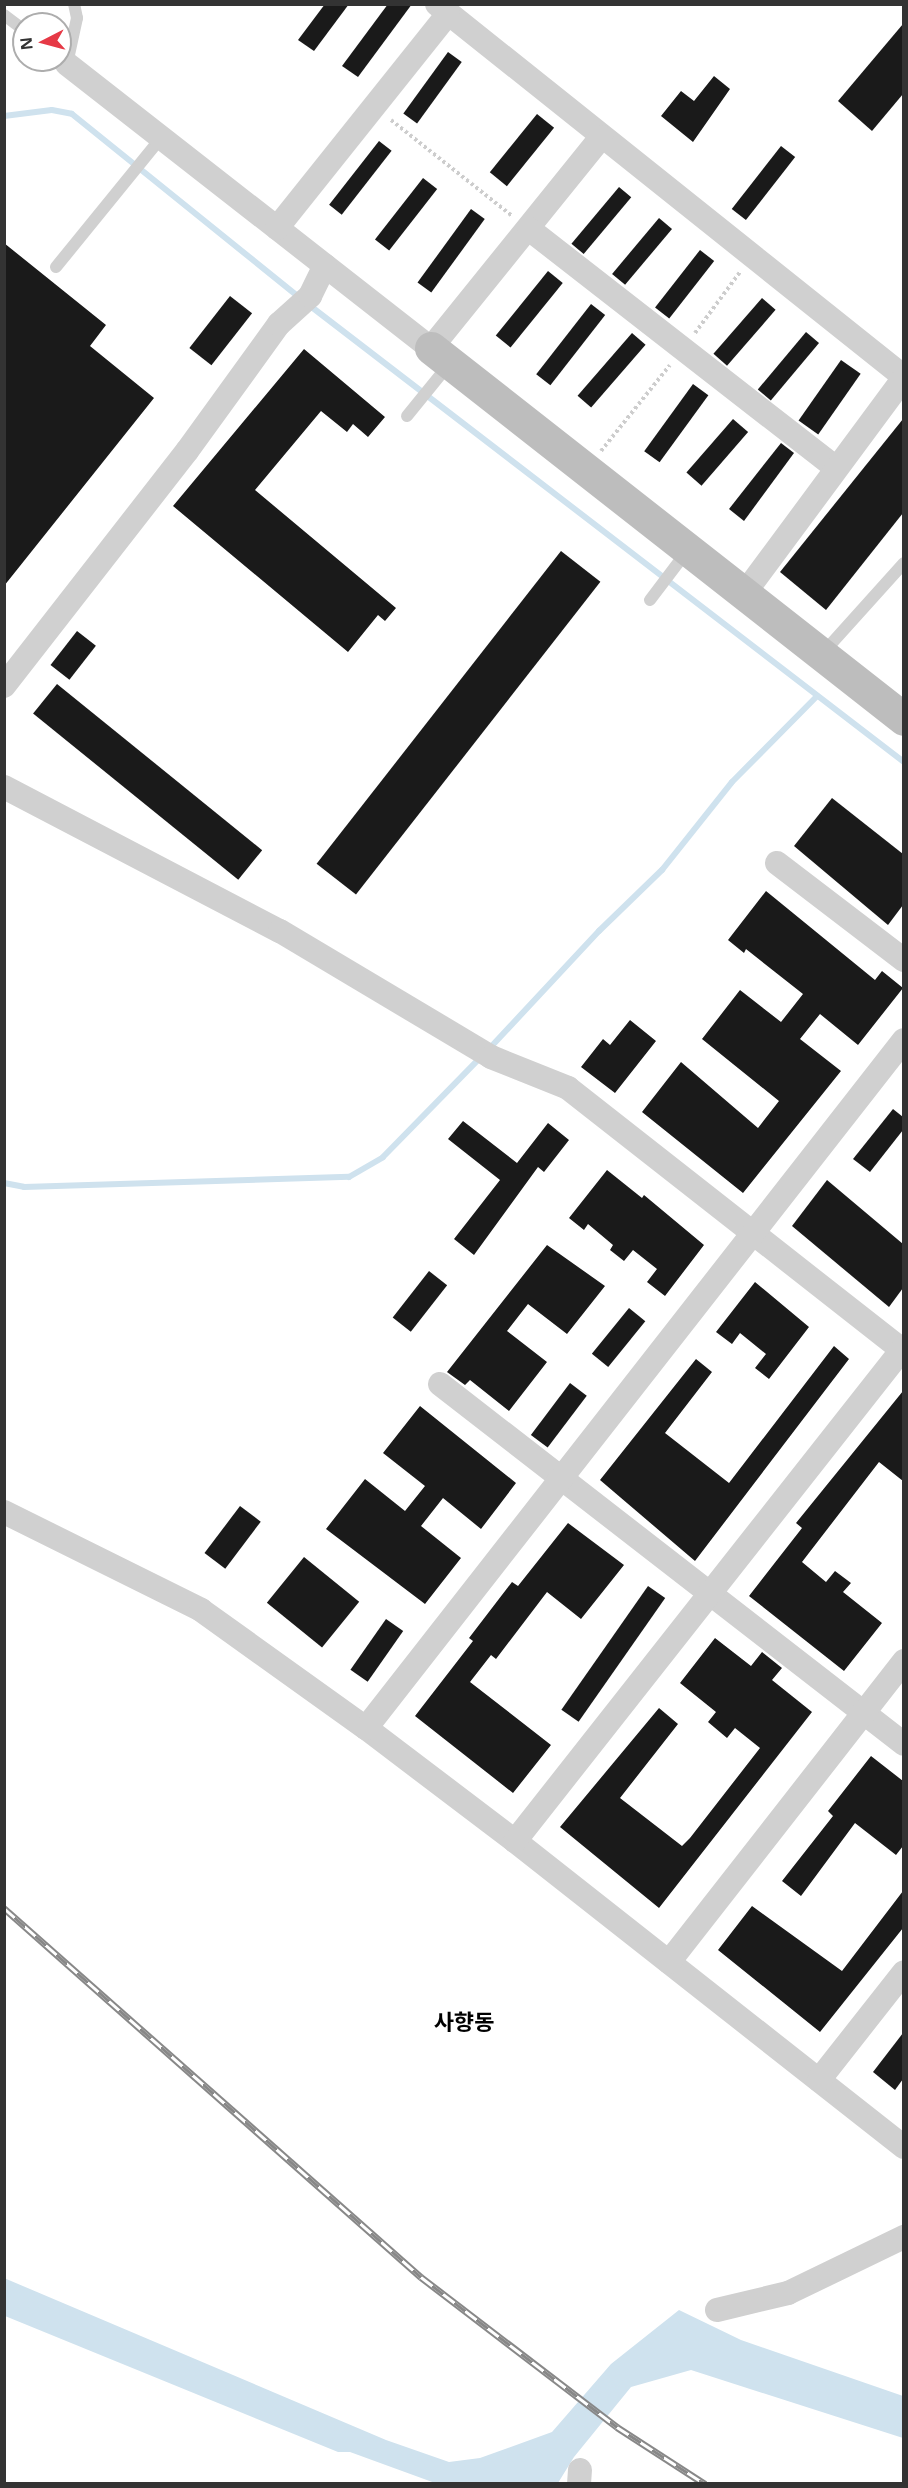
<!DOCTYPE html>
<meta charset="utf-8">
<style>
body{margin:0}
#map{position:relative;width:908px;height:2488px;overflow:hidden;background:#fff;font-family:"Noto Sans","Noto Sans KR",sans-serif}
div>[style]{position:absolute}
.water>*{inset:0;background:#cfe2ee}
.stream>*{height:6px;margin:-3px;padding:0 3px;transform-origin:3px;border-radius:3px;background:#cfe2ee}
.building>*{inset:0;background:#1a1a1a;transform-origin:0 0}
.path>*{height:4px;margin-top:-2px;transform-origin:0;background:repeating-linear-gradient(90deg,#cdcdcd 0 3px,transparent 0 6px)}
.lane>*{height:12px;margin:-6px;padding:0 6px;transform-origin:6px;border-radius:6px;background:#d0d0d0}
.street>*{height:24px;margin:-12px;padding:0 12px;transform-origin:12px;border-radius:12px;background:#d0d0d0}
.secondary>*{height:33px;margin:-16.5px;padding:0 16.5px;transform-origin:16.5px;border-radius:16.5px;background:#bdbdbd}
.rail>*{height:7px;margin-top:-3.5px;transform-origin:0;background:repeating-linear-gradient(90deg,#fff 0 14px,#888 0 28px);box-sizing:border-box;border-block:2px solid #888}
span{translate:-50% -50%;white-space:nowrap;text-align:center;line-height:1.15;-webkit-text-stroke:6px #fff;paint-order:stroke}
.quarter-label{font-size:22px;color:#000;font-weight:700}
.frame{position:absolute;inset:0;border:6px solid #333;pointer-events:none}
.north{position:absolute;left:12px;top:12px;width:60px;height:60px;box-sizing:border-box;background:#fff;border:2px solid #adadad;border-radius:50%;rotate:264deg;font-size:16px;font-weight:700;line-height:24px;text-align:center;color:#333}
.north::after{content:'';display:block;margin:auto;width:21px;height:27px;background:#e63946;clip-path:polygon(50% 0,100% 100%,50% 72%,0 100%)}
</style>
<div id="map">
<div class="water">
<div style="clip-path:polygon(4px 2278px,386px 2440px,449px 2462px,480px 2458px,552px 2432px,611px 2364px,679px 2310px,741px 2340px,903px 2396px,903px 2438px,691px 2370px,631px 2387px,574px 2457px,558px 2483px,435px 2483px,350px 2452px,338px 2452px,5px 2316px)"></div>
</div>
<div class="stream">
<div style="left:4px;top:116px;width:48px;rotate:-7.1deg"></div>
<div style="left:52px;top:110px;width:20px;rotate:11deg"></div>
<div style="left:72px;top:114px;width:294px;rotate:38.9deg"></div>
<div style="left:309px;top:305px;width:750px;rotate:37.53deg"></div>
<div style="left:488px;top:1050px;width:163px;rotate:-47deg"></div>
<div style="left:599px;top:931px;width:88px;rotate:-44.1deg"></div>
<div style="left:662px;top:870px;width:112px;rotate:-51.5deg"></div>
<div style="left:732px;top:782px;width:121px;rotate:-45.3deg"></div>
<div style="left:4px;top:1183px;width:20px;rotate:11deg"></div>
<div style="left:24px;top:1187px;width:325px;rotate:-1.8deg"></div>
<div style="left:349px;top:1177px;width:39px;rotate:-30deg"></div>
<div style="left:383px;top:1157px;width:140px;rotate:-45.6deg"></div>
</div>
<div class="building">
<div style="clip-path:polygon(325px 4px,349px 4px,314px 51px,298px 40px)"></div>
<div style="clip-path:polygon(388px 4px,412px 4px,358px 77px,342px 66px)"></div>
<div style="clip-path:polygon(903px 24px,903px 94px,872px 131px,838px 101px)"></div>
<div style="left:448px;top:52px;width:17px;height:76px;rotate:36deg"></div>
<div style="clip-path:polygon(714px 76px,730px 89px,693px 142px,661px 116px,681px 91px,694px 101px)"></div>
<div style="left:537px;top:114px;width:22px;height:75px;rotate:39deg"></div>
<div style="left:379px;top:141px;width:16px;height:81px;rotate:38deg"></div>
<div style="left:781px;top:146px;width:18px;height:80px;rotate:38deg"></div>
<div style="left:423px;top:178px;width:18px;height:78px;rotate:38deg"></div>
<div style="left:619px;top:187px;width:16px;height:74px;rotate:40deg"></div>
<div style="left:471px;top:209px;width:17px;height:91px;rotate:36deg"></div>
<div style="left:659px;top:218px;width:17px;height:73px;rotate:40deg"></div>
<div style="clip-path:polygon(4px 243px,106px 325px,90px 346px,154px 398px,4px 586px)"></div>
<div style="left:700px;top:250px;width:18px;height:73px;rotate:38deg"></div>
<div style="left:548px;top:271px;width:19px;height:83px;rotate:39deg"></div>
<div style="left:230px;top:296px;width:28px;height:66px;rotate:38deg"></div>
<div style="left:762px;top:298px;width:18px;height:74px;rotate:41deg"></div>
<div style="left:591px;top:304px;width:18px;height:89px;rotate:38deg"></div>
<div style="left:806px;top:332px;width:17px;height:75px;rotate:40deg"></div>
<div style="left:632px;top:333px;width:18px;height:83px;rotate:41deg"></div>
<div style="clip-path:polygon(304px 349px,385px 417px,368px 437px,353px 424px,347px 432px,321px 411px,255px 490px,396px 608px,385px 621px,378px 615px,348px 652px,173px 506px)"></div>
<div style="left:841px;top:360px;width:24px;height:74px;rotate:35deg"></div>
<div style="left:693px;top:384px;width:19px;height:83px;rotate:36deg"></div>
<div style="left:733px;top:419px;width:20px;height:71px;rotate:41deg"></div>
<div style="clip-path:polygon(903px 419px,903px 513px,826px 610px,780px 572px)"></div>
<div style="clip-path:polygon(781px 443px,794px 453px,744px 521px,729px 509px)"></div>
<div style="left:561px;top:551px;width:50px;height:397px;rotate:38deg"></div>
<div style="left:77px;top:631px;width:24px;height:43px;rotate:38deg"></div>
<div style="left:57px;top:684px;width:264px;height:38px;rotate:39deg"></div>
<div style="clip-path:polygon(832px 798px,903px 854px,903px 905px,888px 925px,794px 846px)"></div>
<div style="clip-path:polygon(766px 891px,875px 980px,882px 971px,903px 988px,858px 1045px,820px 1014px,800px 1039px,841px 1071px,743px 1193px,642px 1112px,681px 1062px,758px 1128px,779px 1101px,702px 1039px,740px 990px,781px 1022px,803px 994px,746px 949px,744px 953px,728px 940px)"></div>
<div style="clip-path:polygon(630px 1020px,656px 1041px,615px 1093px,581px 1067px,603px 1039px,610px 1045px)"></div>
<div style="clip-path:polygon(893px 1109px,903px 1117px,903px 1130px,870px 1172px,853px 1159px)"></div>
<div style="clip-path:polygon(463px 1121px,517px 1163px,548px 1123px,569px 1140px,544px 1172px,538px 1167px,474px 1255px,454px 1239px,500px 1180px,448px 1139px)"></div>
<div style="clip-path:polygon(607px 1170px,642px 1198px,644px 1195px,704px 1245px,665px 1296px,647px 1282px,657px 1269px,633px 1250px,624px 1261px,610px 1250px,613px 1245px,588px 1224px,584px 1230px,569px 1218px)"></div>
<div style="clip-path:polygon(827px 1180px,903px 1244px,903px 1288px,889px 1307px,792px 1226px)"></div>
<div style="clip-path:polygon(547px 1245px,605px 1286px,567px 1334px,528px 1304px,507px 1331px,547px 1362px,509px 1411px,470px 1380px,465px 1385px,447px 1372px)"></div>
<div style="left:429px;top:1271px;width:23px;height:59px;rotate:38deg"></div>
<div style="clip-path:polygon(755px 1282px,809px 1327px,769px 1379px,755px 1368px,766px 1354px,740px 1333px,732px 1344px,716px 1332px)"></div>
<div style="left:629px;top:1308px;width:21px;height:59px;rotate:39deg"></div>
<div style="clip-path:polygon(834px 1346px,849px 1359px,695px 1561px,600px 1480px,696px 1359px,712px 1372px,665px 1433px,729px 1483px)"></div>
<div style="left:570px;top:1383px;width:21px;height:65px;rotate:37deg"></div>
<div style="clip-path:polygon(903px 1391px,903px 1481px,879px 1462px,802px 1562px,826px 1582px,835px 1571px,851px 1583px,843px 1592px,882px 1623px,844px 1671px,749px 1596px,802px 1528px,796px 1523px)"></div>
<div style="clip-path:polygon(420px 1406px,516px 1483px,481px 1529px,443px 1498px,421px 1526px,461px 1558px,425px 1604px,326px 1529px,365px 1479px,405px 1511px,425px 1486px,383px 1453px)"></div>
<div style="left:240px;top:1506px;width:26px;height:59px;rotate:37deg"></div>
<div style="clip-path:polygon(568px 1523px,624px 1565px,581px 1619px,547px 1592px,496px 1659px,491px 1655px,470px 1682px,551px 1745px,513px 1793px,415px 1716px,473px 1641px,469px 1638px,512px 1582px,518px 1586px)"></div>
<div style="left:304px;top:1557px;width:71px;height:59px;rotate:39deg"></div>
<div style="left:648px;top:1586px;width:21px;height:151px;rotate:35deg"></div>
<div style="left:386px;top:1619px;width:21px;height:62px;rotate:35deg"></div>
<div style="clip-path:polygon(715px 1638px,751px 1666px,762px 1652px,782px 1668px,772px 1680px,812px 1712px,659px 1908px,560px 1827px,659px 1708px,678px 1724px,620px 1798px,682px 1846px,690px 1838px,760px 1748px,735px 1728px,727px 1738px,708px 1722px,716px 1712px,680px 1683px)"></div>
<div style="clip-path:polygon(871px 1756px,903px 1781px,903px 1846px,896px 1855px,855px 1823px,801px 1896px,782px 1881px,833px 1816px,828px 1811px)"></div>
<div style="clip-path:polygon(903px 1891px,903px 1928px,820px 2032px,718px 1950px,752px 1906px,842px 1971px)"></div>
<div style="clip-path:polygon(903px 2033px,903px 2079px,895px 2090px,873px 2072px)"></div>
</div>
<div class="path">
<div style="left:391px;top:120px;width:154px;rotate:38.4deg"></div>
<div style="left:695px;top:333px;width:76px;rotate:-53.6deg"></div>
<div style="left:601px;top:451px;width:110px;rotate:-51.3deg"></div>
</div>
<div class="lane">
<div style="left:4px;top:15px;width:25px;rotate:37deg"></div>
<div style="left:63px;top:61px;width:5px;rotate:37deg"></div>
<div style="left:67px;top:64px;width:47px;rotate:-77.7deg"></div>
<div style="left:77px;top:18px;width:14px;rotate:-102deg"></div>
<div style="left:56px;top:267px;width:166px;rotate:-50.9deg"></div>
<div style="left:407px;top:416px;width:68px;rotate:-50.9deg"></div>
<div style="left:650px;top:600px;width:61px;rotate:-52.9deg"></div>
<div style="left:822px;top:654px;width:122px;rotate:-48deg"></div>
</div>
<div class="street">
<div style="left:437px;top:4px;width:598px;rotate:38.61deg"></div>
<div style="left:67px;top:64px;width:462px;rotate:38deg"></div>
<div style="left:431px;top:348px;width:271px;rotate:-51.1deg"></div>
<div style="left:277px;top:228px;width:274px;rotate:-51.4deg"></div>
<div style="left:529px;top:229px;width:388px;rotate:37.9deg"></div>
<div style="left:744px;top:594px;width:269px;rotate:-53.5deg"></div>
<div style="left:4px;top:686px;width:298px;rotate:-52.1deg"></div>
<div style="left:187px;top:451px;width:157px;rotate:-54.1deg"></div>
<div style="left:279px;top:324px;width:42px;rotate:-42.1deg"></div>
<div style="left:310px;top:296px;width:34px;rotate:-64deg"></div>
<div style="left:4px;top:787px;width:311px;rotate:27.6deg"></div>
<div style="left:280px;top:931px;width:246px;rotate:30.8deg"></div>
<div style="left:491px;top:1057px;width:83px;rotate:21.9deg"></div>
<div style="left:568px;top:1088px;width:427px;rotate:38.1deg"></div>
<div style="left:777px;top:863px;width:160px;rotate:37.4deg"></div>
<div style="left:440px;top:1384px;width:587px;rotate:37.81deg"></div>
<div style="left:4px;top:1512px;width:220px;rotate:26.4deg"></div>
<div style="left:201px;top:1610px;width:203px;rotate:35.6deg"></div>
<div style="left:366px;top:1728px;width:187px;rotate:37.2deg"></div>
<div style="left:515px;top:1841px;width:495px;rotate:38.2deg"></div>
<div style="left:366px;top:1728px;width:873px;rotate:-51.98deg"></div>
<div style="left:515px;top:1841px;width:629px;rotate:-51.78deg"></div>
<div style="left:669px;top:1962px;width:382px;rotate:-52deg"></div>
<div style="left:819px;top:2080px;width:137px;rotate:-51.8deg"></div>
<div style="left:717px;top:2310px;width:73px;rotate:-13.5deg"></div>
<div style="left:788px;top:2293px;width:129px;rotate:-25.8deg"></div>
<div style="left:579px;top:2484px;width:14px;rotate:-86deg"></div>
</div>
<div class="secondary">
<div style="left:431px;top:348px;width:601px;rotate:38.11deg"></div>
</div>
<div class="rail">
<div style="left:4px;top:1908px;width:557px;rotate:41.51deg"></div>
<div style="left:421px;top:2277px;width:247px;rotate:37.4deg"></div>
<div style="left:617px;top:2427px;width:105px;rotate:32.9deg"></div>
</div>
<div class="quarter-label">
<span style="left:464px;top:2022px">사향동</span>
</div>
<div class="frame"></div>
<div class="north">N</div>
</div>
